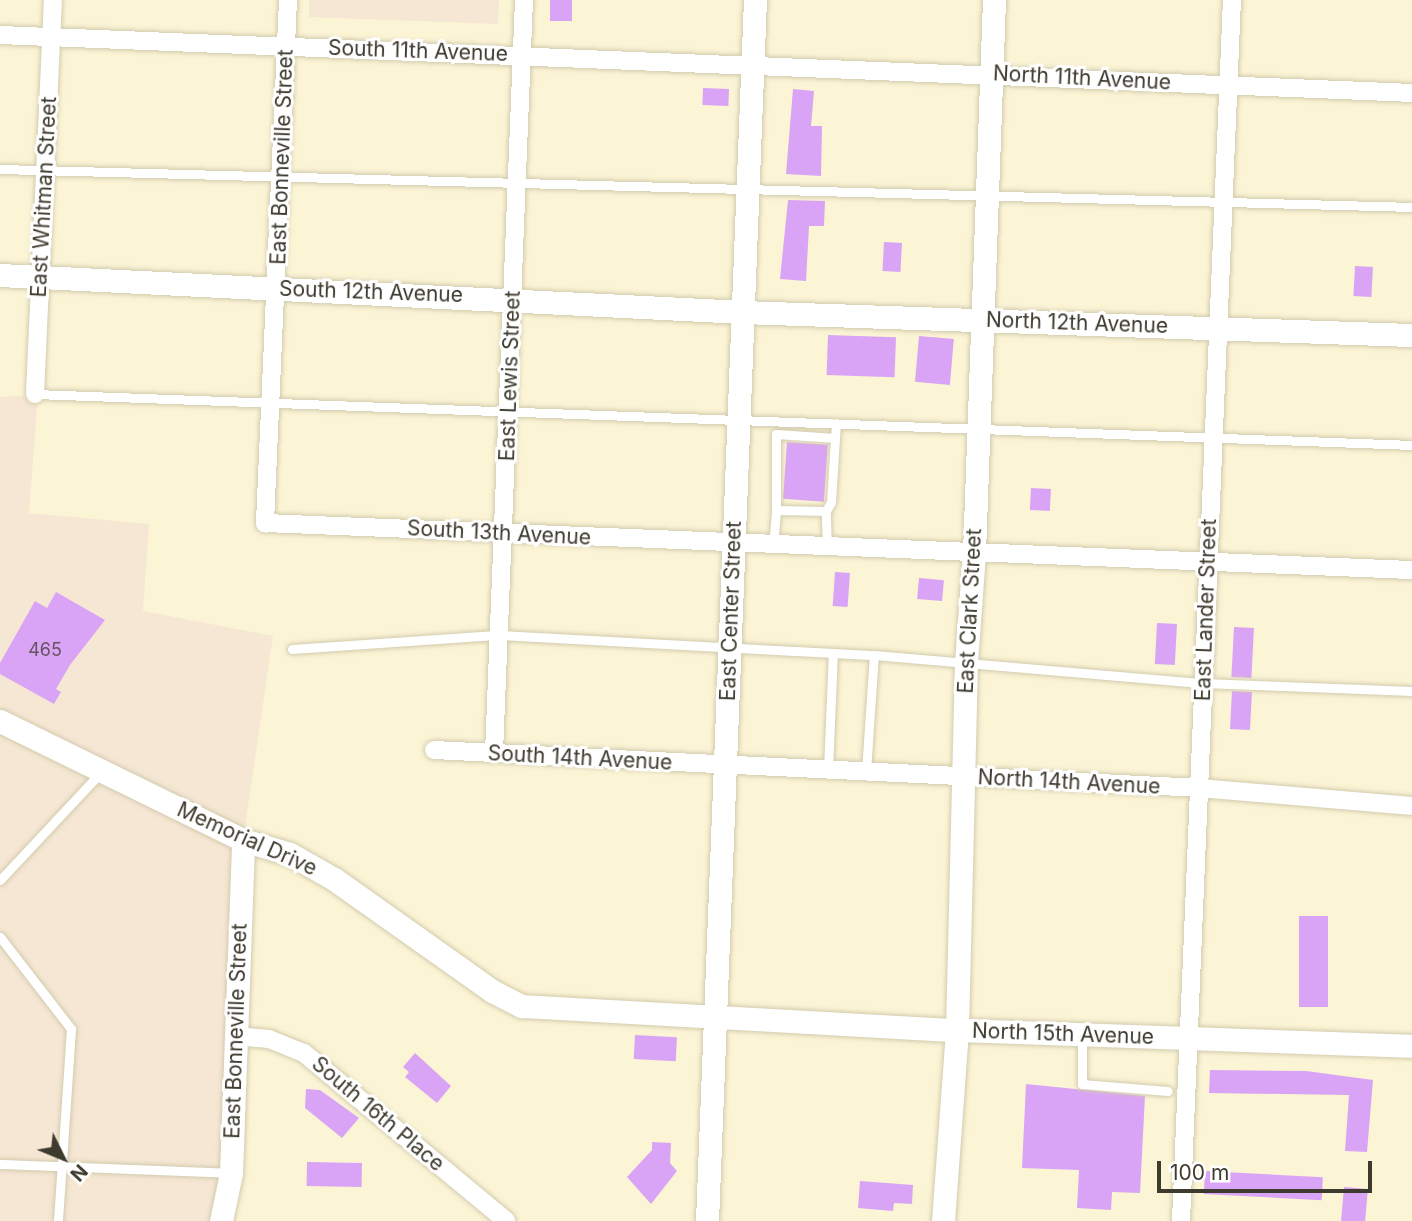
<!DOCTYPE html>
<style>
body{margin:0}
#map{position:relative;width:1412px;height:1221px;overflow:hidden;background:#fbf4d5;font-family:Inter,sans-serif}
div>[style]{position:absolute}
.education>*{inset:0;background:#f6e7d4}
.building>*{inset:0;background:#d9a4f5;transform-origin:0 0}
.roads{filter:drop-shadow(0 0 2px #d2cbae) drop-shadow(0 0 2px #d2cbae)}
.lane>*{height:9px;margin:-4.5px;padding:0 4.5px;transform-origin:4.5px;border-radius:4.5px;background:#fff}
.street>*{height:18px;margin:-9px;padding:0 9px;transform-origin:9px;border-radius:9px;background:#fff}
.secondary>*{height:23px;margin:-11.5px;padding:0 11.5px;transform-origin:11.5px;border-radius:11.5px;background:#fff}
span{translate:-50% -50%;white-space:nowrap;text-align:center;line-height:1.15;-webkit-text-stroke:6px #fff;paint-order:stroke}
.number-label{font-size:18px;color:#645460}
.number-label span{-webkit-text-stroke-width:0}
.street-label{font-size:21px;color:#3d3a2e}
.north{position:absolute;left:28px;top:1123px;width:70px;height:70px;-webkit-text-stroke:5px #fff;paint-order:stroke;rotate:133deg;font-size:19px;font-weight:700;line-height:28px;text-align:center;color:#3d3a2e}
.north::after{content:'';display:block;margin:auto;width:24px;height:32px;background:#3d3a2e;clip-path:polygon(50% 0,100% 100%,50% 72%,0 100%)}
.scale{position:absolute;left:1157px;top:1161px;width:215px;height:32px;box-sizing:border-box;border:4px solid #3d3a2e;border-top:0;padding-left:9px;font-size:21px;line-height:24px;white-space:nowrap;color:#3d3a2e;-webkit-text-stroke:5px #fff;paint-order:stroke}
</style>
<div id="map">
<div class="education">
<div style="clip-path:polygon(309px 0,499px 0,498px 24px,309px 17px)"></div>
<div style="clip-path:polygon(38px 395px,29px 513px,149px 524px,143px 611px,273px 636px,243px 840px,218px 1221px,0 1221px,0 397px)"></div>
</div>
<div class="building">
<div style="left:550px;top:0;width:22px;height:21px"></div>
<div style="left:703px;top:88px;width:26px;height:17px;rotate:2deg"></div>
<div style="clip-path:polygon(793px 89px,814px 91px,811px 126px,822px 126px,821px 176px,786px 174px)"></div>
<div style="clip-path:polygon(788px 200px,825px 201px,824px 226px,809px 226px,806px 281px,780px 279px)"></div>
<div style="left:884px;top:242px;width:18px;height:29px;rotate:3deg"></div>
<div style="left:1355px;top:266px;width:18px;height:30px;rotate:3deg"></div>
<div style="left:828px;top:335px;width:68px;height:40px;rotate:2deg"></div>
<div style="left:919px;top:336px;width:35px;height:46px;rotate:5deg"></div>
<div style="left:787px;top:442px;width:41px;height:57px;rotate:4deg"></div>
<div style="left:1031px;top:488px;width:20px;height:22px;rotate:3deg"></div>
<div style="left:835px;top:572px;width:15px;height:34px;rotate:4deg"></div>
<div style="left:919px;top:578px;width:25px;height:21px;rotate:5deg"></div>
<div style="clip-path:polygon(56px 592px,105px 620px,70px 665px,56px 689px,61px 692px,54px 704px,0 674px,0 663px,35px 601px,47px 608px)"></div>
<div style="left:1157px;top:623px;width:20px;height:41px;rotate:3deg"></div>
<div style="left:1234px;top:627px;width:20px;height:50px;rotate:3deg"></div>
<div style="left:1232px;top:691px;width:20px;height:38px;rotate:3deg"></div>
<div style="left:1299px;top:916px;width:29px;height:91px"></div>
<div style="left:635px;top:1035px;width:42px;height:24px;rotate:3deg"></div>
<div style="clip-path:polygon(415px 1053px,451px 1086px,437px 1103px,405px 1077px,409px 1072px,403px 1067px)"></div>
<div style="clip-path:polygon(1210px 1070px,1306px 1071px,1373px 1080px,1367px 1152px,1345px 1151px,1349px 1095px,1209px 1093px)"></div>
<div style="clip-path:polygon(1026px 1084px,1145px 1096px,1140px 1193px,1112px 1192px,1111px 1210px,1077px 1208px,1079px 1170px,1022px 1168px)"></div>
<div style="clip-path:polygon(306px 1089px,320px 1090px,359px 1118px,342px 1138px,305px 1108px)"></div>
<div style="clip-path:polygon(652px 1142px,671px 1143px,670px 1163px,677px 1171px,651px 1204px,627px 1177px,652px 1150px)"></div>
<div style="left:307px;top:1162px;width:55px;height:24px;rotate:1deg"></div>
<div style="left:1205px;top:1171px;width:118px;height:23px;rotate:3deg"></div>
<div style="clip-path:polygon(860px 1181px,913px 1185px,912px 1204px,894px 1203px,893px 1211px,858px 1208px)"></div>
<div style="left:1344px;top:1187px;width:24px;height:34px;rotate:5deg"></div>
</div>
<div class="roads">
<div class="lane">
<div style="left:0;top:169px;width:1413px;rotate:1.54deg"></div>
<div style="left:35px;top:394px;width:1378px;rotate:2.12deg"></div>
<div style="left:826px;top:511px;width:10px;rotate:-61deg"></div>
<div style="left:831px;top:502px;width:64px;rotate:-86.4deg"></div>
<div style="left:773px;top:546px;width:36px;rotate:-85deg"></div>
<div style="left:827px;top:548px;width:37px;rotate:-92deg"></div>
<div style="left:826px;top:511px;width:50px;rotate:-178.9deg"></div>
<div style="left:776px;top:510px;width:76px;rotate:-90deg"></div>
<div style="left:776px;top:434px;width:59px;rotate:3.9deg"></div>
<div style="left:835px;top:438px;width:15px;rotate:-86deg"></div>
<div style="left:292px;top:649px;width:208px;rotate:-3.9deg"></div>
<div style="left:500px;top:635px;width:375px;rotate:3.1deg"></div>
<div style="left:874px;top:655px;width:330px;rotate:4.9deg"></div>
<div style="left:1203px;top:683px;width:209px;rotate:2.2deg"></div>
<div style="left:828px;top:770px;width:117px;rotate:-87.6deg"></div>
<div style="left:866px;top:771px;width:116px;rotate:-86.1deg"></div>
<div style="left:0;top:880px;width:146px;rotate:-46.9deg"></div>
<div style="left:0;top:937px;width:116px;rotate:52.3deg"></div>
<div style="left:71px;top:1029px;width:192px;rotate:93.9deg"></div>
<div style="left:1082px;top:1036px;width:48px;rotate:90deg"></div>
<div style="left:1082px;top:1084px;width:86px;rotate:4.7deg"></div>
<div style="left:0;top:1164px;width:230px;rotate:2.2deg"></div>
</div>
<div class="street">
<div style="left:288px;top:0;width:524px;rotate:92.52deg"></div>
<div style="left:265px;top:523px;width:1148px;rotate:2.35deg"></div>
<div style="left:0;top:35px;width:1413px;rotate:2.35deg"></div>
<div style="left:35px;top:394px;width:394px;rotate:-87.4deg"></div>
<div style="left:434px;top:750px;width:766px;rotate:2.84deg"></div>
<div style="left:1199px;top:788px;width:214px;rotate:4.8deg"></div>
<div style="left:494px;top:753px;width:754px;rotate:-87.72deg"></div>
<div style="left:235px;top:1036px;width:34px;rotate:5deg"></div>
<div style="left:269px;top:1039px;width:38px;rotate:22deg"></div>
<div style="left:304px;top:1053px;width:263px;rotate:39.7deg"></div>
<div style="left:1181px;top:1221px;width:1222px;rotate:-87.61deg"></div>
</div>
<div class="secondary">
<div style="left:0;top:275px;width:743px;rotate:2.85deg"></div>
<div style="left:742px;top:312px;width:670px;rotate:1.97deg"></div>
<div style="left:0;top:721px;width:271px;rotate:26.1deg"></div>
<div style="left:243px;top:840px;width:49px;rotate:16.6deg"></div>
<div style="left:290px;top:854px;width:51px;rotate:29.6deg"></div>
<div style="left:334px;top:879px;width:194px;rotate:35.3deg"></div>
<div style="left:492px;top:991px;width:34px;rotate:27deg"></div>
<div style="left:522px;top:1006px;width:436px;rotate:3.2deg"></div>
<div style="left:957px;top:1030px;width:455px;rotate:2deg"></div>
<div style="left:221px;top:1221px;width:49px;rotate:-78.2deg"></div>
<div style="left:231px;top:1173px;width:333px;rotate:-87.9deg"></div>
<div style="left:707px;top:1221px;width:1222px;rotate:-87.75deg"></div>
<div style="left:943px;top:1221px;width:192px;rotate:-85.8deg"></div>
<div style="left:957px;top:1030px;width:368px;rotate:-88.6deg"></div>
<div style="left:966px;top:662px;width:109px;rotate:-85.8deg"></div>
<div style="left:974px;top:553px;width:553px;rotate:-87.93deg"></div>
</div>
</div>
<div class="number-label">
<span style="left:45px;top:650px">465</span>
</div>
<div class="street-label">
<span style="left:418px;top:51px;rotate:2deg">South 11th Avenue</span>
<span style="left:1082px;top:78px;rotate:3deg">North 11th Avenue</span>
<span style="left:282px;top:157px;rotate:-88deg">East Bonneville Street</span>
<span style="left:44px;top:197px;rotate:-87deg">East Whitman Street</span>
<span style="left:371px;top:292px;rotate:2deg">South 12th Avenue</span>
<span style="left:1077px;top:323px;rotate:2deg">North 12th Avenue</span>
<span style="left:510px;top:376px;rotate:-88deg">East Lewis Street</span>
<span style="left:499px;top:533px;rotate:3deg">South 13th Avenue</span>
<span style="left:1206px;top:610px;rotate:-88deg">East Lander Street</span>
<span style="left:731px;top:611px;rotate:-88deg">East Center Street</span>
<span style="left:970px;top:611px;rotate:-87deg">East Clark Street</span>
<span style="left:580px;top:758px;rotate:3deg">South 14th Avenue</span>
<span style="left:1069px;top:782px;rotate:3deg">North 14th Avenue</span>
<span style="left:247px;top:839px;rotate:24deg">Memorial Drive</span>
<span style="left:236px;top:1031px;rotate:-88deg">East Bonneville Street</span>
<span style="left:1063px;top:1034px;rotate:2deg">North 15th Avenue</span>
<span style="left:378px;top:1114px;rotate:40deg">South 16th Place</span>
</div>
<div class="north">N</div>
<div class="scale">100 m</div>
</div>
